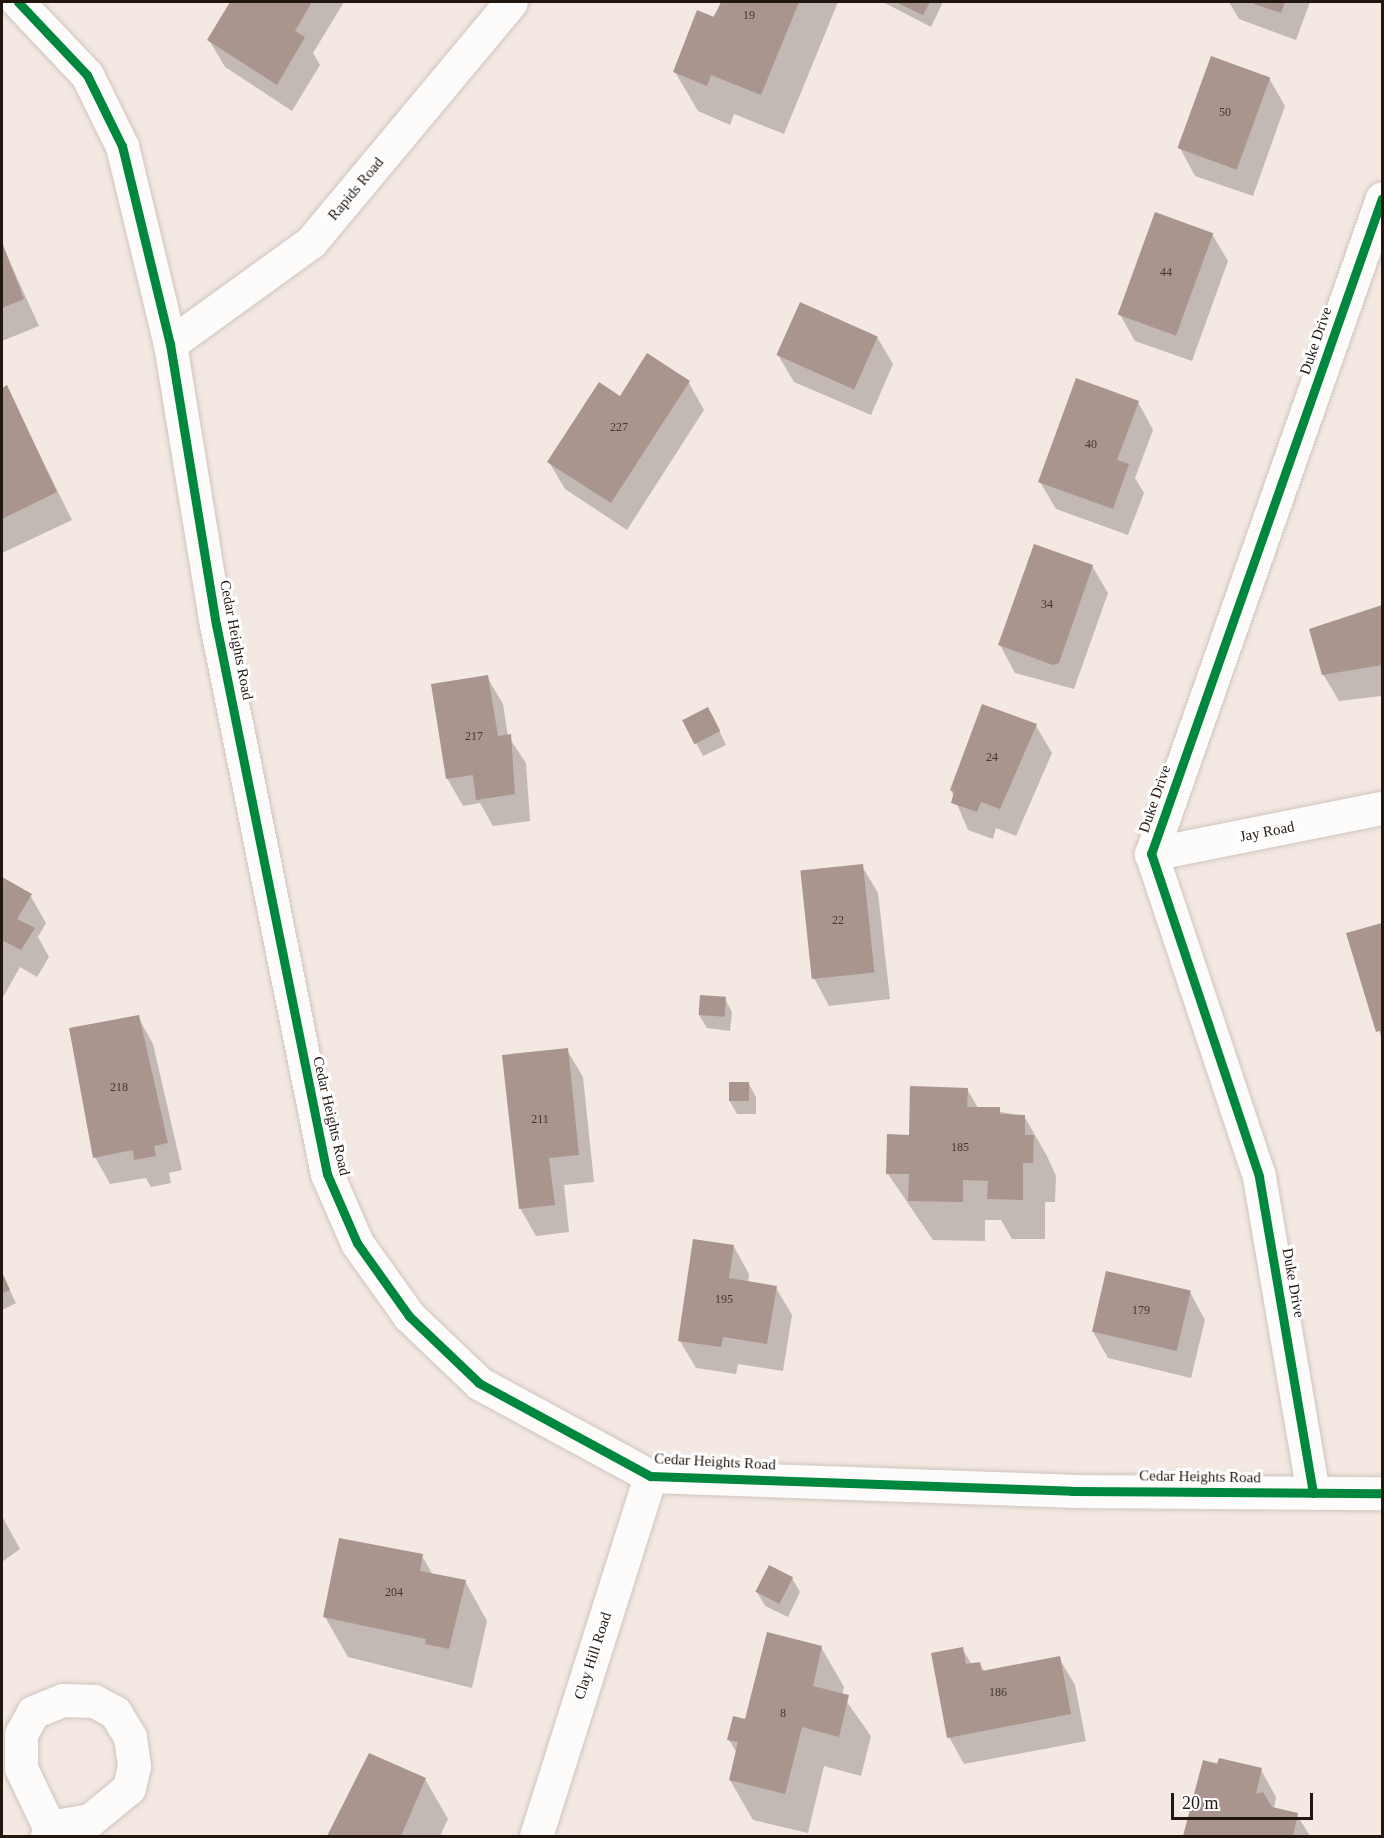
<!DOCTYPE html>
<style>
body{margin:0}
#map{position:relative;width:1384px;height:1838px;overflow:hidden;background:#f3e8e2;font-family:"Times New Roman",serif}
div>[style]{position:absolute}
.shadow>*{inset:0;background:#0003}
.building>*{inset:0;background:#aa948e;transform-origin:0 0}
.roads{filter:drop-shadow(0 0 2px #cfc4be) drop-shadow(0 0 2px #cfc4be)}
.minor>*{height:33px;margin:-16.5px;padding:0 16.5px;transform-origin:16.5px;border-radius:16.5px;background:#fdfcfb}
.cycleway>*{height:9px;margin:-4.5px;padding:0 4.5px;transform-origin:4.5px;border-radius:4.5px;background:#00873e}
span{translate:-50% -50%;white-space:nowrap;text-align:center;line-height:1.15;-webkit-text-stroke:6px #fff;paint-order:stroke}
.number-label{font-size:12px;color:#44362f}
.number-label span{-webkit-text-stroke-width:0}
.street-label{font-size:15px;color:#22170f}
.frame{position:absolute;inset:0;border:3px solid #22170f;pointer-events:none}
.scale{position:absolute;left:1171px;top:1793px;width:142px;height:27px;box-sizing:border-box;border:3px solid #22170f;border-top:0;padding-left:8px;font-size:18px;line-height:21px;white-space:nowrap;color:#22170f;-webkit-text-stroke:4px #fff;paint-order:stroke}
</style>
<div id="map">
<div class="shadow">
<div style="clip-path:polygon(232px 2px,344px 2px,313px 53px,320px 65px,292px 111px,225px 67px,209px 40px)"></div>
<div style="clip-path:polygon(723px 2px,838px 2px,784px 134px,734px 114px,730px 125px,698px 111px,675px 72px)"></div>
<div style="clip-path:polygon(883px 2px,941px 2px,942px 4px,931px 27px)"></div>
<div style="clip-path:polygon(1229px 2px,1310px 2px,1296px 40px,1239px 19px)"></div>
<div style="clip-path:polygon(1269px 78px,1285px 106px,1253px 196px,1195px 176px,1180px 148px)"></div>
<div style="clip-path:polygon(1212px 234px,1228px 261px,1192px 361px,1135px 341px,1119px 313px)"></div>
<div style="clip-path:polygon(2px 245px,39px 326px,2px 341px)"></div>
<div style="clip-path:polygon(877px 337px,893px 364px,871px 415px,794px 382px,778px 355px)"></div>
<div style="clip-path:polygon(689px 383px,704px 410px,627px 530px,565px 489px,549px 462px,620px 398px)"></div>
<div style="clip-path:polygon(6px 387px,72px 520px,2px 553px,2px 390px)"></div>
<div style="clip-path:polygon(1138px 402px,1153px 430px,1135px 478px,1144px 493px,1128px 535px,1056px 509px,1040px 482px)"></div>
<div style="clip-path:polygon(1092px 566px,1108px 593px,1074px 689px,1015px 673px,1000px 645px)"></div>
<div style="clip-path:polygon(1382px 608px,1382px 696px,1339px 701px,1323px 674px,1311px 630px)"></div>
<div style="clip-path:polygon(487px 677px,503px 704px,508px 736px,526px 763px,530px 821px,493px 826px,480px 803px,463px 806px,447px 778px)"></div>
<div style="clip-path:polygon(684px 720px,715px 722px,726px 745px,703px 756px)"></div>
<div style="clip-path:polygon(1036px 726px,1052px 753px,1016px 836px,996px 828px,993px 839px,968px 830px,951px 790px)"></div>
<div style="clip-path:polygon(862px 866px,878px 893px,890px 999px,829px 1006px,814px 978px)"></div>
<div style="clip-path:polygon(2px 878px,30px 895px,46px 923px,38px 937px,49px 957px,37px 977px,20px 967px,2px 999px)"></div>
<div style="clip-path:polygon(1382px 925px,1382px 1040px,1348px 934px)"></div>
<div style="clip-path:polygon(725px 999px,732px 1012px,730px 1031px,707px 1028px,699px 1015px)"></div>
<div style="clip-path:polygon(138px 1017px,153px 1044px,182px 1170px,169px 1173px,171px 1183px,151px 1187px,146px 1178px,110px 1184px,95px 1157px)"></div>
<div style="clip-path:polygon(567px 1050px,583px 1077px,594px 1182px,564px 1185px,569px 1232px,536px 1236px,520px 1208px)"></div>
<div style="clip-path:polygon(749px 1084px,756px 1097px,756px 1114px,737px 1114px,729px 1100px)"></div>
<div style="clip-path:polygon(967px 1089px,978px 1108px,1024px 1116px,1047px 1156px,1056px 1176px,1055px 1202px,1045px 1202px,1045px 1239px,1012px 1239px,1001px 1220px,985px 1220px,985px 1241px,933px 1240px,888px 1174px,910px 1136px)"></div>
<div style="clip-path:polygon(734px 1247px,749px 1274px,748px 1283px,776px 1288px,792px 1315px,783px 1371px,738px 1364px,736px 1374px,696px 1368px,680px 1341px)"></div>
<div style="clip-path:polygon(2px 1274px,16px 1303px,2px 1310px)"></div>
<div style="clip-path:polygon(1190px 1292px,1205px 1320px,1191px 1378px,1108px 1358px,1092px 1330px)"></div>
<div style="clip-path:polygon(2px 1516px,20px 1549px,2px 1562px)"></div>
<div style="clip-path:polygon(422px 1556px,433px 1575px,465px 1581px,487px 1621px,472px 1688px,348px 1657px,325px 1617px)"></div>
<div style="clip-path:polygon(792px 1578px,800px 1592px,788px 1617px,765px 1606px,757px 1592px)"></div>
<div style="clip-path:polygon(821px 1647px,844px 1687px,842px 1695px,871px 1736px,861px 1776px,824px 1766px,808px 1833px,753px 1820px,730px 1780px,737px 1753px,729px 1740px)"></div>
<div style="clip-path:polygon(962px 1648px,972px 1665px,979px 1663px,985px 1672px,1059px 1658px,1075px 1685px,1086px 1741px,964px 1764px,949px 1737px)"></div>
<div style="clip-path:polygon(369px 1755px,425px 1779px,448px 1819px,440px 1836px,332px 1836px)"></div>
<div style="clip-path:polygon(1204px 1761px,1261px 1770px,1276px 1797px,1274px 1809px,1297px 1815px,1310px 1836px,1185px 1836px)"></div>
</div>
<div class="building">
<div style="clip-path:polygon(230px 2px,312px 2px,295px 31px,305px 37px,277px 85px,207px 40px)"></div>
<div style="clip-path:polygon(721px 2px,799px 2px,761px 95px,711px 75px,707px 86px,673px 72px,697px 10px,714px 17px)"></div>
<div style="clip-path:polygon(895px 2px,930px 2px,923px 15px)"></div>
<div style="clip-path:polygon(1249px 2px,1285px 2px,1281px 13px)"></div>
<div style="left:1211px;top:56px;width:63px;height:98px;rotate:20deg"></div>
<div style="left:1155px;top:212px;width:62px;height:109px;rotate:20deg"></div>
<div style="clip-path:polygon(2px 242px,24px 299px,2px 308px)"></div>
<div style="left:800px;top:302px;width:85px;height:58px;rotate:24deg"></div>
<div style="clip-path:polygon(647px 353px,690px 381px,611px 503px,547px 462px,599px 382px,620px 396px)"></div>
<div style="clip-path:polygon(1076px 378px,1139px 401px,1117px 460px,1129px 464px,1113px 509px,1038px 482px)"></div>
<div style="clip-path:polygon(7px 385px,57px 492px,2px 519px,2px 388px)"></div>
<div style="clip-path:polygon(1034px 544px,1093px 565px,1059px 663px,1053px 665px,998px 645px)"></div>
<div style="clip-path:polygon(1382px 605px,1382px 665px,1322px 675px,1309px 629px)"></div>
<div style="clip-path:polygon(488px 675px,498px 736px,511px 734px,515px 794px,476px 800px,473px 775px,446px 779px,431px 684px)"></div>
<div style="clip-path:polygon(982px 704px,1037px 724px,1000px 809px,981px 802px,977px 812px,951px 803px,954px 792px,950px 790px)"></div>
<div style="left:708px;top:707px;width:27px;height:29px;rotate:63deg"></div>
<div style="left:863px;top:864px;width:109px;height:63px;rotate:84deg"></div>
<div style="clip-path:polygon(2px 877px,32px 894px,17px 919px,35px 928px,21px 950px,4px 941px,2px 945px)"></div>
<div style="clip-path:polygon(1382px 923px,1382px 1030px,1376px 1032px,1346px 933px)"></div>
<div style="left:700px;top:995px;width:26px;height:20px;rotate:4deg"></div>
<div style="clip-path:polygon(139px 1015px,168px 1143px,154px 1146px,156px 1156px,134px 1160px,133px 1150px,93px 1158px,69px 1028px)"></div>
<div style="clip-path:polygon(568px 1048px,579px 1155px,549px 1158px,555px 1205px,519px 1209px,502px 1055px)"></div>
<div style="left:729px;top:1082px;width:20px;height:19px"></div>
<div style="clip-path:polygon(910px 1086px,968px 1088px,967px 1107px,1000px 1107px,1000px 1114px,1025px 1115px,1025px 1135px,1034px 1135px,1033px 1163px,1023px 1163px,1023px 1200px,987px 1199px,988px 1181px,963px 1180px,963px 1202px,908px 1201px,909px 1174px,886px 1174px,887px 1134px,909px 1135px)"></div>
<div style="clip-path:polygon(693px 1239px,734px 1245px,729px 1278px,777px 1286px,767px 1344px,723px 1337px,721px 1347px,678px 1341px)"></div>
<div style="left:1106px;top:1271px;width:87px;height:62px;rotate:13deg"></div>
<div style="clip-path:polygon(2px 1272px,10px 1290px,2px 1293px)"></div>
<div style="clip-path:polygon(339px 1538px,423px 1554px,420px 1571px,466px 1580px,449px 1649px,425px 1644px,426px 1639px,323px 1617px)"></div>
<div style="left:769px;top:1565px;width:27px;height:30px;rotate:27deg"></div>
<div style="clip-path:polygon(767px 1632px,822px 1646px,813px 1686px,849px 1695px,839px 1737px,802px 1727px,785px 1794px,729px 1780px,738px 1742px,727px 1740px,733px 1716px,745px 1719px)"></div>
<div style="clip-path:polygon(963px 1647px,966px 1664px,980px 1662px,982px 1671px,1060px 1656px,1071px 1714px,947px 1738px,931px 1653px)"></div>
<div style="clip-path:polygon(369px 1753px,426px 1778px,401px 1836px,327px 1836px)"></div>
<div style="clip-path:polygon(1219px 1758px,1262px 1768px,1256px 1794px,1263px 1792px,1272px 1807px,1298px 1813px,1293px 1836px,1183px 1836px,1203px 1760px,1217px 1764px)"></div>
</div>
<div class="roads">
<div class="minor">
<div style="left:18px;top:2px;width:100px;rotate:46.6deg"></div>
<div style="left:87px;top:75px;width:79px;rotate:63.8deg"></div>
<div style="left:122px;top:146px;width:204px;rotate:76.4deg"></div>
<div style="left:170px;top:344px;width:284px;rotate:80.7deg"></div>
<div style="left:216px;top:624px;width:561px;rotate:78.59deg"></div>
<div style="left:327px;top:1174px;width:75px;rotate:66.5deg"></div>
<div style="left:357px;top:1243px;width:90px;rotate:54.5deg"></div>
<div style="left:409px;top:1316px;width:97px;rotate:43.7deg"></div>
<div style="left:479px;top:1383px;width:195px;rotate:28.5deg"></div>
<div style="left:650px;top:1476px;width:422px;rotate:2deg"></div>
<div style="left:1072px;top:1491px;width:310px;rotate:0.4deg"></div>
<div style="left:170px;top:344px;width:174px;rotate:-35.9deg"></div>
<div style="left:311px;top:242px;width:312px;rotate:-50.2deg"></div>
<div style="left:1151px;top:854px;width:236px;rotate:-11.3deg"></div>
<div style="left:1313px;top:1493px;width:322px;rotate:-99.7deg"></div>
<div style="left:1259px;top:1176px;width:340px;rotate:-108.5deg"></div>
<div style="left:1151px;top:854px;width:695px;rotate:-70.6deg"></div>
<div style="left:47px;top:1836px;width:9px;rotate:-77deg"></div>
<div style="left:49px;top:1827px;width:65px;rotate:-115.4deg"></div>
<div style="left:21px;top:1768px;width:34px;rotate:-90deg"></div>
<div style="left:21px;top:1734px;width:25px;rotate:-61deg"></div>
<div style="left:33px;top:1712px;width:32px;rotate:-22deg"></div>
<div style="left:63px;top:1700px;width:31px;rotate:2deg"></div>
<div style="left:94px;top:1701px;width:24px;rotate:28deg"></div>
<div style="left:115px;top:1712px;width:29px;rotate:59deg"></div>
<div style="left:130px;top:1737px;width:29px;rotate:82deg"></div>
<div style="left:134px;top:1766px;width:23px;rotate:103deg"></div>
<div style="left:129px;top:1788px;width:50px;rotate:140.6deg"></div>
<div style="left:90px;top:1820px;width:42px;rotate:170.3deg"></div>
<div style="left:536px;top:1836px;width:378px;rotate:-72.4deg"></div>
</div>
</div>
<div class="cycleway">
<div style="left:18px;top:2px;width:100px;rotate:46.6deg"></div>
<div style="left:87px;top:75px;width:79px;rotate:63.8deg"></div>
<div style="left:122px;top:146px;width:204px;rotate:76.4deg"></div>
<div style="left:170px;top:344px;width:284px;rotate:80.7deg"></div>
<div style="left:216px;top:624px;width:561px;rotate:78.59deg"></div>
<div style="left:327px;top:1174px;width:75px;rotate:66.5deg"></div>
<div style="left:357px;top:1243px;width:90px;rotate:54.5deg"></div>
<div style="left:409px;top:1316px;width:97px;rotate:43.7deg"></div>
<div style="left:479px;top:1383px;width:195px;rotate:28.5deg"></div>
<div style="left:650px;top:1476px;width:422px;rotate:2deg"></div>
<div style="left:1072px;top:1491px;width:310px;rotate:0.4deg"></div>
<div style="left:1313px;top:1493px;width:322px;rotate:-99.7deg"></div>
<div style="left:1259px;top:1176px;width:340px;rotate:-108.5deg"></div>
<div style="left:1151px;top:854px;width:695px;rotate:-70.6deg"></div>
</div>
<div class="number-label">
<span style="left:749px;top:16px">19</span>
<span style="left:1225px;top:113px">50</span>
<span style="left:1166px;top:273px">44</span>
<span style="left:619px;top:428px">227</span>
<span style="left:1091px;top:445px">40</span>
<span style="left:1047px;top:605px">34</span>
<span style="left:474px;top:737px">217</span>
<span style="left:992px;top:758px">24</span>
<span style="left:838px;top:921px">22</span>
<span style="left:119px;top:1088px">218</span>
<span style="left:540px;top:1120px">211</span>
<span style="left:960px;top:1148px">185</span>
<span style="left:724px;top:1300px">195</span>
<span style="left:1141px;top:1311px">179</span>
<span style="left:394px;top:1593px">204</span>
<span style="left:998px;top:1693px">186</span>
<span style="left:783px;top:1714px">8</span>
</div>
<div class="street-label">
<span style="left:356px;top:189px;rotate:-50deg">Rapids Road</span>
<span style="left:1316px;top:341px;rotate:-71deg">Duke Drive</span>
<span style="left:236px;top:640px;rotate:79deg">Cedar Heights Road</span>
<span style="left:1155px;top:799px;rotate:-71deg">Duke Drive</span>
<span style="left:1267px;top:832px;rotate:-11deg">Jay Road</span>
<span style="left:331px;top:1116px;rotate:77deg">Cedar Heights Road</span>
<span style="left:1293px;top:1283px;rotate:80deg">Duke Drive</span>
<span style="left:715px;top:1462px;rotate:3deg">Cedar Heights Road</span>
<span style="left:1200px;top:1477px;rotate:1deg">Cedar Heights Road</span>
<span style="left:593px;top:1656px;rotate:-72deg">Clay Hill Road</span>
</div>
<div class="frame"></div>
<div class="scale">20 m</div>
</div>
